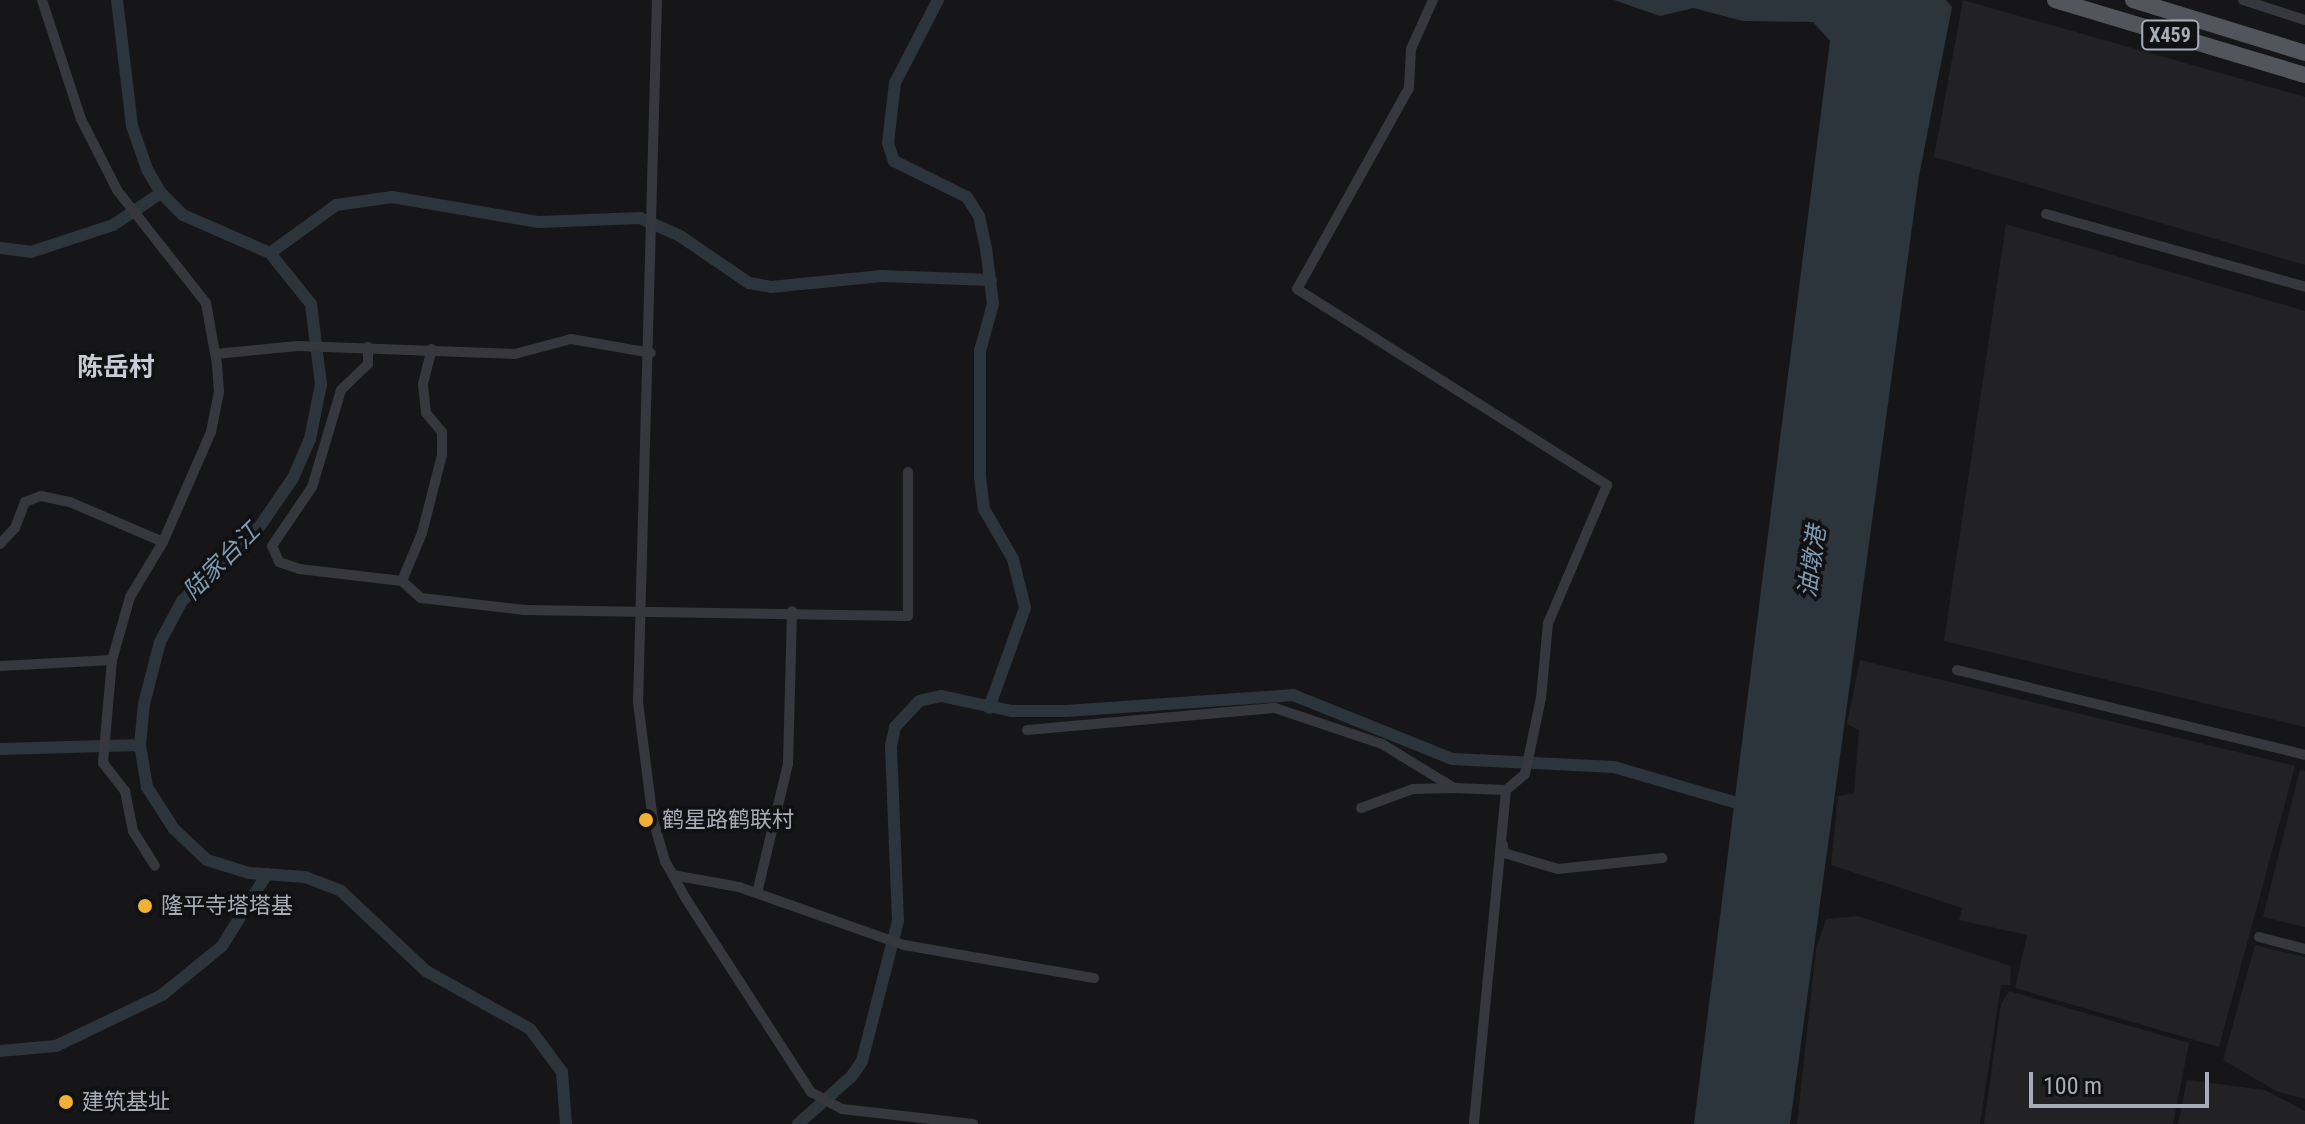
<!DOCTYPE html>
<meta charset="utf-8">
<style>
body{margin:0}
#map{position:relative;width:2305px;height:1124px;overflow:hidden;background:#161618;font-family:"Roboto Condensed","Noto Sans SC",sans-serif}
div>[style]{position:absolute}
.built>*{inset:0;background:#222225}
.water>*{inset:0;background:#2c353c}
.canal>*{height:12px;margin:-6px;padding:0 6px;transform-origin:6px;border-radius:6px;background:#2c353c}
.minor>*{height:10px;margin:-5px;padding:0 5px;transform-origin:5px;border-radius:5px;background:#37383d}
.primary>*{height:16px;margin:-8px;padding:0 8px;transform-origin:8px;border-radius:8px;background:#53555c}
.dots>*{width:22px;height:22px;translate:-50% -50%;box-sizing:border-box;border:4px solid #111113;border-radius:50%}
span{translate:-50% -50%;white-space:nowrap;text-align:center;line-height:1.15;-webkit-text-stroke:7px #111113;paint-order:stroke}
.shield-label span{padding:2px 6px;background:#111113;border:2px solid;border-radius:6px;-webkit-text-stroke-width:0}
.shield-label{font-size:20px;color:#a8adb8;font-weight:700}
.poi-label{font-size:22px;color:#a8adb8}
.left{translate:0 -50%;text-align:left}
.water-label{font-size:24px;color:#7f9bb3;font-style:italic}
.quarter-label{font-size:26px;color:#c9ccd4;font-weight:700}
.scale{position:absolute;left:2029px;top:1072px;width:180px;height:36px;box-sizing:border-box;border:4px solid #a8adb8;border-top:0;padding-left:10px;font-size:24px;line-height:28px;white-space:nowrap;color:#a8adb8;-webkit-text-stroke:6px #111113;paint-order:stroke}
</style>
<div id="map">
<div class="built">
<div style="clip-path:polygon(1963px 0,2305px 97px,2305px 265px,1934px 157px)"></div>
<div style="clip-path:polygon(2006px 224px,2305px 311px,2305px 727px,1944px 641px)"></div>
<div style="clip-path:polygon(1860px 660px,2295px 766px,2219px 1047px,2015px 988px,2027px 935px,1959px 920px,1962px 908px,1831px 865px,1838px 796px,1854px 793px,1859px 730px,1847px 724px)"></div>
<div style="clip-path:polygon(2300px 770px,2305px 771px,2305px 927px,2263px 917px)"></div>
<div style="clip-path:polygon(1858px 916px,2011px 966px,2010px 985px,2001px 985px,1980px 1124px,1797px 1124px,1816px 949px,1826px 919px)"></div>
<div style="clip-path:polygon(2255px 945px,2305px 957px,2305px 1099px,2278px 1092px,2223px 1060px)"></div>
<div style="clip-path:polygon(2009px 991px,2189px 1043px,2173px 1124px,1984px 1124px,2001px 1004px)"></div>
<div style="clip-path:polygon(2187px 1080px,2265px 1090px,2305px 1111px,2305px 1124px,2178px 1124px)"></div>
</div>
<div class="water">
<div style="clip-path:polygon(1614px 0,1946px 0,1952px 7px,1919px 176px,1790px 1124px,1694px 1124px,1830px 41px,1813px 22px,1743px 21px,1693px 8px,1660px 16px)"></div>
</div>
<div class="canal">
<div style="left:117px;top:0;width:127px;rotate:83.2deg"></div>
<div style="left:132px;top:126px;width:46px;rotate:70.8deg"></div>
<div style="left:147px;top:169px;width:28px;rotate:60deg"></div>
<div style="left:161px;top:193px;width:31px;rotate:45deg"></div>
<div style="left:183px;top:215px;width:95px;rotate:23.6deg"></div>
<div style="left:270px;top:253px;width:65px;rotate:51.2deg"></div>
<div style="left:311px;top:304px;width:81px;rotate:82.9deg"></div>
<div style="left:321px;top:384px;width:56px;rotate:101.3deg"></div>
<div style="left:310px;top:439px;width:43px;rotate:113.6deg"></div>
<div style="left:293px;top:478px;width:58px;rotate:124.5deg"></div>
<div style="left:260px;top:526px;width:108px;rotate:136.1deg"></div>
<div style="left:182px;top:601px;width:47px;rotate:118.2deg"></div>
<div style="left:160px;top:642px;width:64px;rotate:104.5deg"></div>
<div style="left:144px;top:704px;width:41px;rotate:95.6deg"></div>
<div style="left:140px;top:745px;width:43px;rotate:80.5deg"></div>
<div style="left:147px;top:787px;width:50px;rotate:57.3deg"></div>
<div style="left:174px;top:829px;width:45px;rotate:43.2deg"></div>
<div style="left:207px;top:860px;width:44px;rotate:17.2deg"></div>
<div style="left:249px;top:873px;width:56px;rotate:4.1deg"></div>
<div style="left:305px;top:877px;width:39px;rotate:21deg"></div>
<div style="left:341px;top:891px;width:117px;rotate:43.3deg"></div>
<div style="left:426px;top:971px;width:119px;rotate:29.1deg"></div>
<div style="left:530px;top:1029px;width:54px;rotate:53.3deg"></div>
<div style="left:562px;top:1072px;width:52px;rotate:85.6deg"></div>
<div style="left:938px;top:0;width:93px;rotate:117.4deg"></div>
<div style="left:895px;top:83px;width:60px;rotate:96.7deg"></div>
<div style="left:888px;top:143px;width:19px;rotate:72deg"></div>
<div style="left:894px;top:161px;width:81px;rotate:26.3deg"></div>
<div style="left:967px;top:197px;width:22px;rotate:58deg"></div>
<div style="left:979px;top:216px;width:33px;rotate:78deg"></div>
<div style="left:986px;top:248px;width:56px;rotate:82.9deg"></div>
<div style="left:993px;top:304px;width:49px;rotate:105.5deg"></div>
<div style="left:980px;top:351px;width:126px;rotate:90deg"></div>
<div style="left:980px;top:477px;width:32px;rotate:83deg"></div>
<div style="left:984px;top:509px;width:58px;rotate:59.9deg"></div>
<div style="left:1013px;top:559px;width:50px;rotate:76.2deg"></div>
<div style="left:1025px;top:608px;width:106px;rotate:109.8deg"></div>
<div style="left:0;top:248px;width:31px;rotate:7deg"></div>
<div style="left:31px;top:252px;width:86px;rotate:-18.2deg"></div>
<div style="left:113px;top:225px;width:58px;rotate:-33.7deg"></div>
<div style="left:270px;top:253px;width:82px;rotate:-36deg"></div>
<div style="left:336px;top:205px;width:57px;rotate:-8.1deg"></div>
<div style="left:392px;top:197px;width:149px;rotate:9.7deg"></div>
<div style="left:539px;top:222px;width:101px;rotate:-2.3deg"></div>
<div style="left:640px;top:218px;width:44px;rotate:24.2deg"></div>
<div style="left:680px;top:236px;width:83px;rotate:34.3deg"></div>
<div style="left:749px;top:283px;width:22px;rotate:10deg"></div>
<div style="left:771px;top:287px;width:111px;rotate:-5.7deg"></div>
<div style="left:881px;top:276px;width:110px;rotate:2.1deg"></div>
<div style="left:0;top:749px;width:140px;rotate:-1.6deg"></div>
<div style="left:0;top:1051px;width:56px;rotate:-5.1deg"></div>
<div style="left:56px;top:1046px;width:118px;rotate:-25.7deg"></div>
<div style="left:162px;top:995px;width:77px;rotate:-39.2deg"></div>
<div style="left:222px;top:946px;width:85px;rotate:-58deg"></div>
<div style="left:798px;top:1124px;width:71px;rotate:-41.6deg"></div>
<div style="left:851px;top:1077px;width:19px;rotate:-55deg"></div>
<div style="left:862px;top:1061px;width:145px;rotate:-75.6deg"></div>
<div style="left:898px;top:921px;width:175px;rotate:-92.3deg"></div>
<div style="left:891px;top:746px;width:19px;rotate:-78deg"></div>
<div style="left:895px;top:727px;width:35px;rotate:-47deg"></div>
<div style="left:919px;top:701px;width:23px;rotate:-13deg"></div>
<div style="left:941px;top:696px;width:73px;rotate:11.9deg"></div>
<div style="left:1012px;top:711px;width:54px"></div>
<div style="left:1066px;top:711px;width:228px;rotate:-4deg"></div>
<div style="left:1293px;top:695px;width:171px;rotate:21.9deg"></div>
<div style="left:1452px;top:759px;width:162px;rotate:2.8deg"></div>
<div style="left:1614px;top:767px;width:139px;rotate:16.3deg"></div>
</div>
<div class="minor">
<div style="left:42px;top:0;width:125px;rotate:71.9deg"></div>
<div style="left:81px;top:119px;width:80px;rotate:63.1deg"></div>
<div style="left:117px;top:190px;width:144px;rotate:51.8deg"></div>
<div style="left:206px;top:303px;width:62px;rotate:79.8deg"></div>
<div style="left:217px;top:364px;width:28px;rotate:86deg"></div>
<div style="left:219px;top:392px;width:41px;rotate:101.3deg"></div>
<div style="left:211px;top:432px;width:120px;rotate:113.6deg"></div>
<div style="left:163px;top:542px;width:64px;rotate:121deg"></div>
<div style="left:130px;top:597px;width:66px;rotate:105.9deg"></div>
<div style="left:112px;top:660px;width:103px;rotate:95deg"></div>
<div style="left:103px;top:763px;width:36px;rotate:52deg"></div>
<div style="left:125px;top:791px;width:41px;rotate:78.7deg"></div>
<div style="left:133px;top:831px;width:41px;rotate:57.8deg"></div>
<div style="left:657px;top:0;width:702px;rotate:91.55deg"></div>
<div style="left:638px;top:702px;width:119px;rotate:82.8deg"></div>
<div style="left:653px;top:820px;width:43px;rotate:73.7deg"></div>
<div style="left:665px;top:861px;width:43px;rotate:61.1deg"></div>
<div style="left:686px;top:899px;width:230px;rotate:57.1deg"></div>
<div style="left:811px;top:1092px;width:35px;rotate:29deg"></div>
<div style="left:842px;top:1109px;width:132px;rotate:6.5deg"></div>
<div style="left:1433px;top:0;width:54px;rotate:114.2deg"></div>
<div style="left:1411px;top:49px;width:39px;rotate:93deg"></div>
<div style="left:1409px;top:88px;width:230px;rotate:119.1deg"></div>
<div style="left:1297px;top:289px;width:367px;rotate:32.3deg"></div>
<div style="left:1607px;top:485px;width:150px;rotate:113.1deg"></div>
<div style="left:1548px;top:623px;width:75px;rotate:95.3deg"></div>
<div style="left:1541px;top:698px;width:78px;rotate:101.9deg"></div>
<div style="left:1525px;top:774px;width:25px;rotate:140deg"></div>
<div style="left:1506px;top:790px;width:336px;rotate:95.5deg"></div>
<div style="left:2243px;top:0;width:65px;rotate:17.9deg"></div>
<div style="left:2046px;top:214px;width:269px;rotate:15.7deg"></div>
<div style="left:368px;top:347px;width:17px;rotate:90deg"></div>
<div style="left:368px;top:364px;width:37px;rotate:136deg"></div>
<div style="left:341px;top:390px;width:101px;rotate:106.6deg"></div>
<div style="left:312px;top:487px;width:71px;rotate:124.1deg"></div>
<div style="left:272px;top:546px;width:17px;rotate:66deg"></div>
<div style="left:279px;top:562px;width:21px;rotate:19deg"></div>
<div style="left:299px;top:569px;width:104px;rotate:6.6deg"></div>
<div style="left:402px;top:581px;width:25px;rotate:42deg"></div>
<div style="left:421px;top:598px;width:104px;rotate:6.6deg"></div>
<div style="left:524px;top:610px;width:384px;rotate:0.9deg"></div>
<div style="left:908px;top:616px;width:144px;rotate:-90deg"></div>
<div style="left:216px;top:354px;width:82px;rotate:-5.6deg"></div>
<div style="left:298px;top:346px;width:217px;rotate:2.1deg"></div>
<div style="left:515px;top:354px;width:58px;rotate:-15deg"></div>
<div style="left:571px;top:339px;width:81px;rotate:9.9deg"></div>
<div style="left:0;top:544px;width:22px;rotate:-47deg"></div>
<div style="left:15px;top:528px;width:28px;rotate:-69deg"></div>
<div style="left:25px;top:502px;width:17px;rotate:-21deg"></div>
<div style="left:41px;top:496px;width:30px;rotate:12deg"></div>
<div style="left:70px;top:502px;width:101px;rotate:23.3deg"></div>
<div style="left:402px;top:581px;width:52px;rotate:-67.4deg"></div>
<div style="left:422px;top:533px;width:81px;rotate:-75.6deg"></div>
<div style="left:442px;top:455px;width:23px;rotate:-90deg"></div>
<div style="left:442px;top:432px;width:25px;rotate:-130deg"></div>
<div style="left:426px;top:413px;width:29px;rotate:-96deg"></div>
<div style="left:423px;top:384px;width:36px;rotate:-76deg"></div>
<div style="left:0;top:666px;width:112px;rotate:-3.1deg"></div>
<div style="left:1957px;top:670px;width:358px;rotate:13.7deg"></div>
<div style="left:1027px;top:730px;width:249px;rotate:-5.1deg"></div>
<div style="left:1275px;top:708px;width:113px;rotate:18.6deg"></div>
<div style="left:1382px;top:744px;width:84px;rotate:31.4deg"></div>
<div style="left:1454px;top:788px;width:52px;rotate:2.2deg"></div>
<div style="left:1361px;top:808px;width:55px;rotate:-20.1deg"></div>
<div style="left:1413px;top:789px;width:41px;rotate:-1.4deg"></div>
<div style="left:1503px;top:845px;width:8px;rotate:83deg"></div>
<div style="left:1504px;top:853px;width:56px;rotate:16.5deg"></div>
<div style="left:1558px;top:869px;width:105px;rotate:-6deg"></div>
<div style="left:673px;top:875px;width:67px;rotate:10.3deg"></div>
<div style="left:739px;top:887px;width:175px;rotate:19.4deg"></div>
<div style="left:904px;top:945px;width:193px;rotate:9.9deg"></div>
<div style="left:757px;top:893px;width:133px;rotate:-76.5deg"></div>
<div style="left:788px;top:764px;width:153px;rotate:-88.5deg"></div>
<div style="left:2259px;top:937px;width:48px;rotate:14.6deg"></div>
</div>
<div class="primary">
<div style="left:2055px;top:0;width:261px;rotate:16.7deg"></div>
<div style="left:2133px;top:0;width:180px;rotate:17.1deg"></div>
</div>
<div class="dots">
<div style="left:646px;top:820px;background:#f2b134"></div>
<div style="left:145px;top:906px;background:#f2b134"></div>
<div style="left:66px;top:1102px;background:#f2b134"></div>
</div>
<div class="shield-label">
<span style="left:2170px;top:35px">X459</span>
</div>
<div class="poi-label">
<span class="left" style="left:662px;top:820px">鹤星路鹤联村</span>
<span class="left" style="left:161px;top:906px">隆平寺塔塔基</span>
<span class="left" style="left:82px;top:1102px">建筑基址</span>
</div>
<div class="water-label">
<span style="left:222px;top:562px;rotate:-45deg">陆家台江</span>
<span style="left:1813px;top:562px;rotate:-82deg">油墩港</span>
</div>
<div class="quarter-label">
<span style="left:116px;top:368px">陈岳村</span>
</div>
<div class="scale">100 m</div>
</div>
